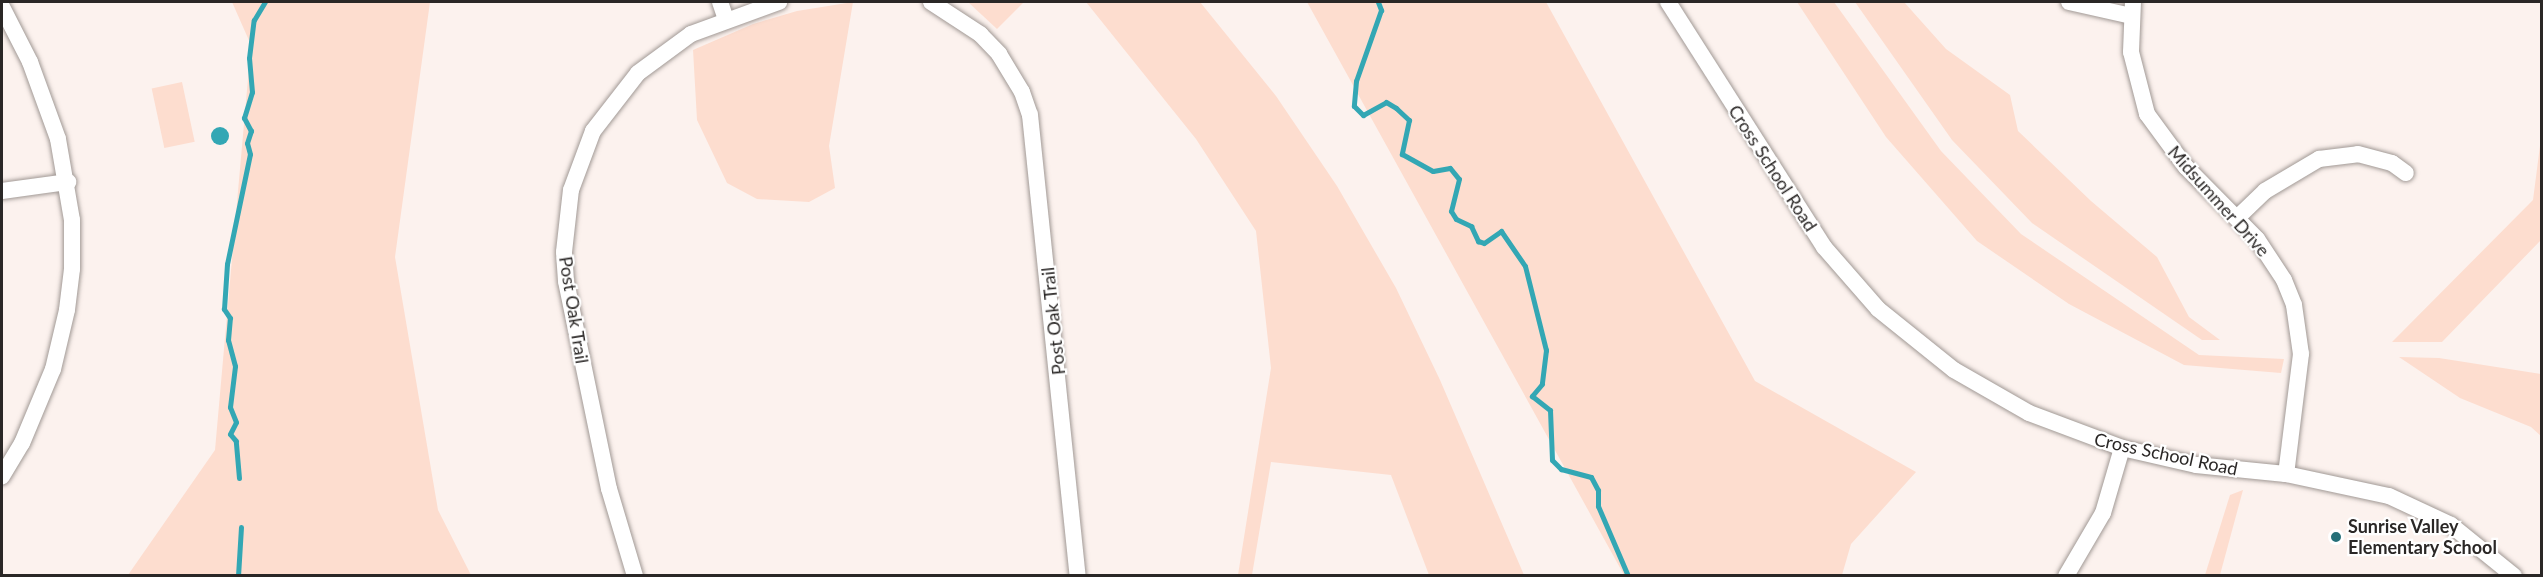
<!DOCTYPE html>
<style>
body{margin:0}
#map{position:relative;width:2543px;height:577px;overflow:hidden;background:#fcf2ee;font-family:Lato,sans-serif}
div>[style]{position:absolute}
.green>*{inset:0;background:#fdddcf;transform-origin:0 0}
.water>*{inset:0;background:#33a7b4}
.round{border-radius:50%}
.stream>*{height:5px;margin:-2.5px;padding:0 2.5px;transform-origin:2.5px;border-radius:2.5px;background:#33a7b4}
.roads{filter:drop-shadow(0 0 2px #a19995) drop-shadow(0 0 2px #a19995)}
.street>*{height:16px;margin:-8px;padding:0 8px;transform-origin:8px;border-radius:8px;background:#fff}
.dots>*{width:16px;height:16px;translate:-50% -50%;box-sizing:border-box;border:3px solid #fff;border-radius:50%}
span{translate:-50% -50%;white-space:nowrap;text-align:center;line-height:1.15;-webkit-text-stroke:4.5px #fff;paint-order:stroke}
.street-label{font-size:18px;color:#2a2726}
.poi-label{font-size:18px;color:#2a2726;font-weight:700}
.left{translate:0 -50%;text-align:left}
.frame{position:absolute;inset:0;border:3px solid #2a2726;pointer-events:none}
</style>
<div id="map">
<div class="green">
<div style="clip-path:polygon(232px 2px,430px 2px,395px 257px,438px 510px,471px 575px,128px 575px,215px 450px,251px 45px)"></div>
<div style="clip-path:polygon(853px 2px,829px 146px,835px 188px,809px 202px,757px 199px,727px 183px,697px 120px,693px 50px,753px 24px,797px 11px)"></div>
<div style="clip-path:polygon(968px 2px,1024px 2px,997px 29px)"></div>
<div style="clip-path:polygon(1086px 2px,1200px 2px,1276px 96px,1337px 186px,1396px 288px,1440px 380px,1524px 575px,1429px 575px,1391px 475px,1271px 462px,1252px 575px,1238px 575px,1271px 368px,1256px 231px,1196px 139px)"></div>
<div style="clip-path:polygon(1307px 2px,1546px 2px,1755px 381px,1916px 472px,1851px 544px,1842px 575px,1624px 575px)"></div>
<div style="clip-path:polygon(1797px 2px,1834px 2px,1941px 151px,2021px 234px,2199px 355px,2284px 359px,2281px 373px,2184px 365px,2069px 304px,1977px 241px,1886px 137px)"></div>
<div style="clip-path:polygon(1855px 2px,1904px 2px,1946px 49px,2010px 95px,2018px 131px,2091px 201px,2157px 257px,2189px 317px,2220px 340px,2202px 340px,2032px 223px,1952px 140px)"></div>
<div style="left:182px;top:82px;width:61px;height:31px;rotate:78deg"></div>
<div style="clip-path:polygon(2541px 138px,2541px 240px,2442px 342px,2392px 342px,2533px 200px)"></div>
<div style="clip-path:polygon(2399px 357px,2439px 358px,2541px 374px,2541px 436px,2531px 427px,2460px 398px)"></div>
<div style="clip-path:polygon(2243px 490px,2220px 575px,2205px 575px,2230px 495px)"></div>
</div>
<div class="water">
<div class="round" style="left:211px;top:127px;width:18px;height:18px"></div>
</div>
<div class="stream">
<div style="left:1378px;top:2px;width:9px;rotate:69deg"></div>
<div style="left:1381px;top:10px;width:75px;rotate:109.4deg"></div>
<div style="left:1356px;top:81px;width:25px;rotate:95deg"></div>
<div style="left:1354px;top:106px;width:13px;rotate:45deg"></div>
<div style="left:1363px;top:115px;width:26px;rotate:-29deg"></div>
<div style="left:1386px;top:102px;width:12px;rotate:31deg"></div>
<div style="left:1396px;top:108px;width:18px;rotate:43deg"></div>
<div style="left:1409px;top:120px;width:35px;rotate:102deg"></div>
<div style="left:1402px;top:154px;width:35px;rotate:29deg"></div>
<div style="left:1433px;top:171px;width:17px;rotate:-10deg"></div>
<div style="left:1450px;top:168px;width:14px;rotate:51deg"></div>
<div style="left:1459px;top:179px;width:33px;rotate:104deg"></div>
<div style="left:1451px;top:211px;width:9px;rotate:58deg"></div>
<div style="left:1456px;top:219px;width:17px;rotate:25deg"></div>
<div style="left:1471px;top:226px;width:17px;rotate:65deg"></div>
<div style="left:1478px;top:241px;width:6px;rotate:18deg"></div>
<div style="left:1484px;top:243px;width:21px;rotate:-35deg"></div>
<div style="left:1501px;top:231px;width:42px;rotate:55.6deg"></div>
<div style="left:1525px;top:266px;width:87px;rotate:76deg"></div>
<div style="left:1546px;top:350px;width:34px;rotate:97deg"></div>
<div style="left:1542px;top:384px;width:16px;rotate:130deg"></div>
<div style="left:1532px;top:396px;width:23px;rotate:38deg"></div>
<div style="left:1550px;top:410px;width:50px;rotate:87.7deg"></div>
<div style="left:1552px;top:460px;width:13px;rotate:45deg"></div>
<div style="left:1561px;top:469px;width:31px;rotate:15deg"></div>
<div style="left:1591px;top:477px;width:15px;rotate:62deg"></div>
<div style="left:1598px;top:490px;width:16px;rotate:90deg"></div>
<div style="left:1598px;top:506px;width:76px;rotate:66.8deg"></div>
<div style="left:239px;top:478px;width:37px;rotate:-95deg"></div>
<div style="left:236px;top:441px;width:9px;rotate:-131deg"></div>
<div style="left:230px;top:434px;width:13px;rotate:-63deg"></div>
<div style="left:236px;top:422px;width:16px;rotate:-112deg"></div>
<div style="left:230px;top:407px;width:41px;rotate:-83deg"></div>
<div style="left:235px;top:366px;width:27px;rotate:-105deg"></div>
<div style="left:228px;top:340px;width:22px;rotate:-85deg"></div>
<div style="left:230px;top:318px;width:11px;rotate:-124deg"></div>
<div style="left:224px;top:309px;width:45px;rotate:-86.2deg"></div>
<div style="left:227px;top:264px;width:112px;rotate:-78.2deg"></div>
<div style="left:250px;top:154px;width:11px;rotate:-105deg"></div>
<div style="left:247px;top:143px;width:13px;rotate:-72deg"></div>
<div style="left:251px;top:131px;width:15px;rotate:-118deg"></div>
<div style="left:244px;top:118px;width:27px;rotate:-73deg"></div>
<div style="left:252px;top:92px;width:34px;rotate:-95deg"></div>
<div style="left:249px;top:58px;width:38px;rotate:-83deg"></div>
<div style="left:254px;top:20px;width:21px;rotate:-59deg"></div>
<div style="left:238px;top:576px;width:49px;rotate:-86.5deg"></div>
</div>
<div class="roads">
<div class="street">
<div style="left:720px;top:2px;width:18px;rotate:71deg"></div>
<div style="left:931px;top:2px;width:59px;rotate:33.1deg"></div>
<div style="left:980px;top:34px;width:28px;rotate:46deg"></div>
<div style="left:999px;top:54px;width:44px;rotate:58.8deg"></div>
<div style="left:1022px;top:92px;width:24px;rotate:71deg"></div>
<div style="left:1030px;top:115px;width:463px;rotate:84.1deg"></div>
<div style="left:1668px;top:2px;width:290px;rotate:57.5deg"></div>
<div style="left:1824px;top:247px;width:82px;rotate:48.9deg"></div>
<div style="left:1878px;top:309px;width:97px;rotate:38.8deg"></div>
<div style="left:1954px;top:370px;width:86px;rotate:29.8deg"></div>
<div style="left:2029px;top:413px;width:99px;rotate:20.6deg"></div>
<div style="left:2122px;top:448px;width:76px;rotate:12.9deg"></div>
<div style="left:2196px;top:465px;width:90px;rotate:5.7deg"></div>
<div style="left:2286px;top:474px;width:105px;rotate:12.1deg"></div>
<div style="left:2389px;top:496px;width:68px;rotate:25.1deg"></div>
<div style="left:2451px;top:525px;width:81px;rotate:39deg"></div>
<div style="left:2069px;top:2px;width:64px;rotate:12.7deg"></div>
<div style="left:2133px;top:2px;width:50px;rotate:92.3deg"></div>
<div style="left:2131px;top:52px;width:64px;rotate:75.5deg"></div>
<div style="left:2147px;top:114px;width:66px;rotate:53.7deg"></div>
<div style="left:2186px;top:167px;width:101px;rotate:45.4deg"></div>
<div style="left:2257px;top:239px;width:49px;rotate:56.6deg"></div>
<div style="left:2284px;top:280px;width:27px;rotate:68deg"></div>
<div style="left:2294px;top:305px;width:49px;rotate:81.9deg"></div>
<div style="left:2301px;top:354px;width:121px;rotate:97.1deg"></div>
<div style="left:2px;top:7px;width:62px;rotate:63deg"></div>
<div style="left:30px;top:62px;width:82px;rotate:70deg"></div>
<div style="left:58px;top:139px;width:82px;rotate:80.2deg"></div>
<div style="left:72px;top:220px;width:49px;rotate:90deg"></div>
<div style="left:72px;top:269px;width:41px;rotate:97deg"></div>
<div style="left:67px;top:310px;width:61px;rotate:103.3deg"></div>
<div style="left:53px;top:369px;width:80px;rotate:112.7deg"></div>
<div style="left:22px;top:443px;width:39px;rotate:121deg"></div>
<div style="left:2px;top:191px;width:67px;rotate:-7.8deg"></div>
<div style="left:2237px;top:218px;width:39px;rotate:-44deg"></div>
<div style="left:2265px;top:191px;width:63px;rotate:-30.7deg"></div>
<div style="left:2319px;top:159px;width:39px;rotate:-7deg"></div>
<div style="left:2358px;top:154px;width:35px;rotate:15deg"></div>
<div style="left:2392px;top:163px;width:17px;rotate:36deg"></div>
<div style="left:635px;top:576px;width:91px;rotate:-106.6deg"></div>
<div style="left:609px;top:489px;width:212px;rotate:-101.7deg"></div>
<div style="left:566px;top:281px;width:29px;rotate:-94deg"></div>
<div style="left:564px;top:252px;width:62px;rotate:-83.6deg"></div>
<div style="left:571px;top:190px;width:63px;rotate:-69.6deg"></div>
<div style="left:593px;top:131px;width:73px;rotate:-52.2deg"></div>
<div style="left:638px;top:73px;width:66px;rotate:-36.3deg"></div>
<div style="left:691px;top:34px;width:94px;rotate:-20deg"></div>
<div style="left:2066px;top:576px;width:73px;rotate:-59.6deg"></div>
<div style="left:2103px;top:513px;width:68px;rotate:-73.7deg"></div>
</div>
</div>
<div class="dots">
<div style="left:2336px;top:537px;background:#256f78"></div>
</div>
<div class="street-label">
<span style="left:1773px;top:168px;rotate:57deg">Cross School Road</span>
<span style="left:2219px;top:201px;rotate:48deg">Midsummer Drive</span>
<span style="left:574px;top:310px;rotate:81deg">Post Oak Trail</span>
<span style="left:1053px;top:321px;rotate:-96deg">Post Oak Trail</span>
<span style="left:2166px;top:454px;rotate:12deg">Cross School Road</span>
</div>
<div class="poi-label">
<span class="left" style="left:2348px;top:537px">Sunrise Valley<br>Elementary School</span>
</div>
<div class="frame"></div>
</div>
